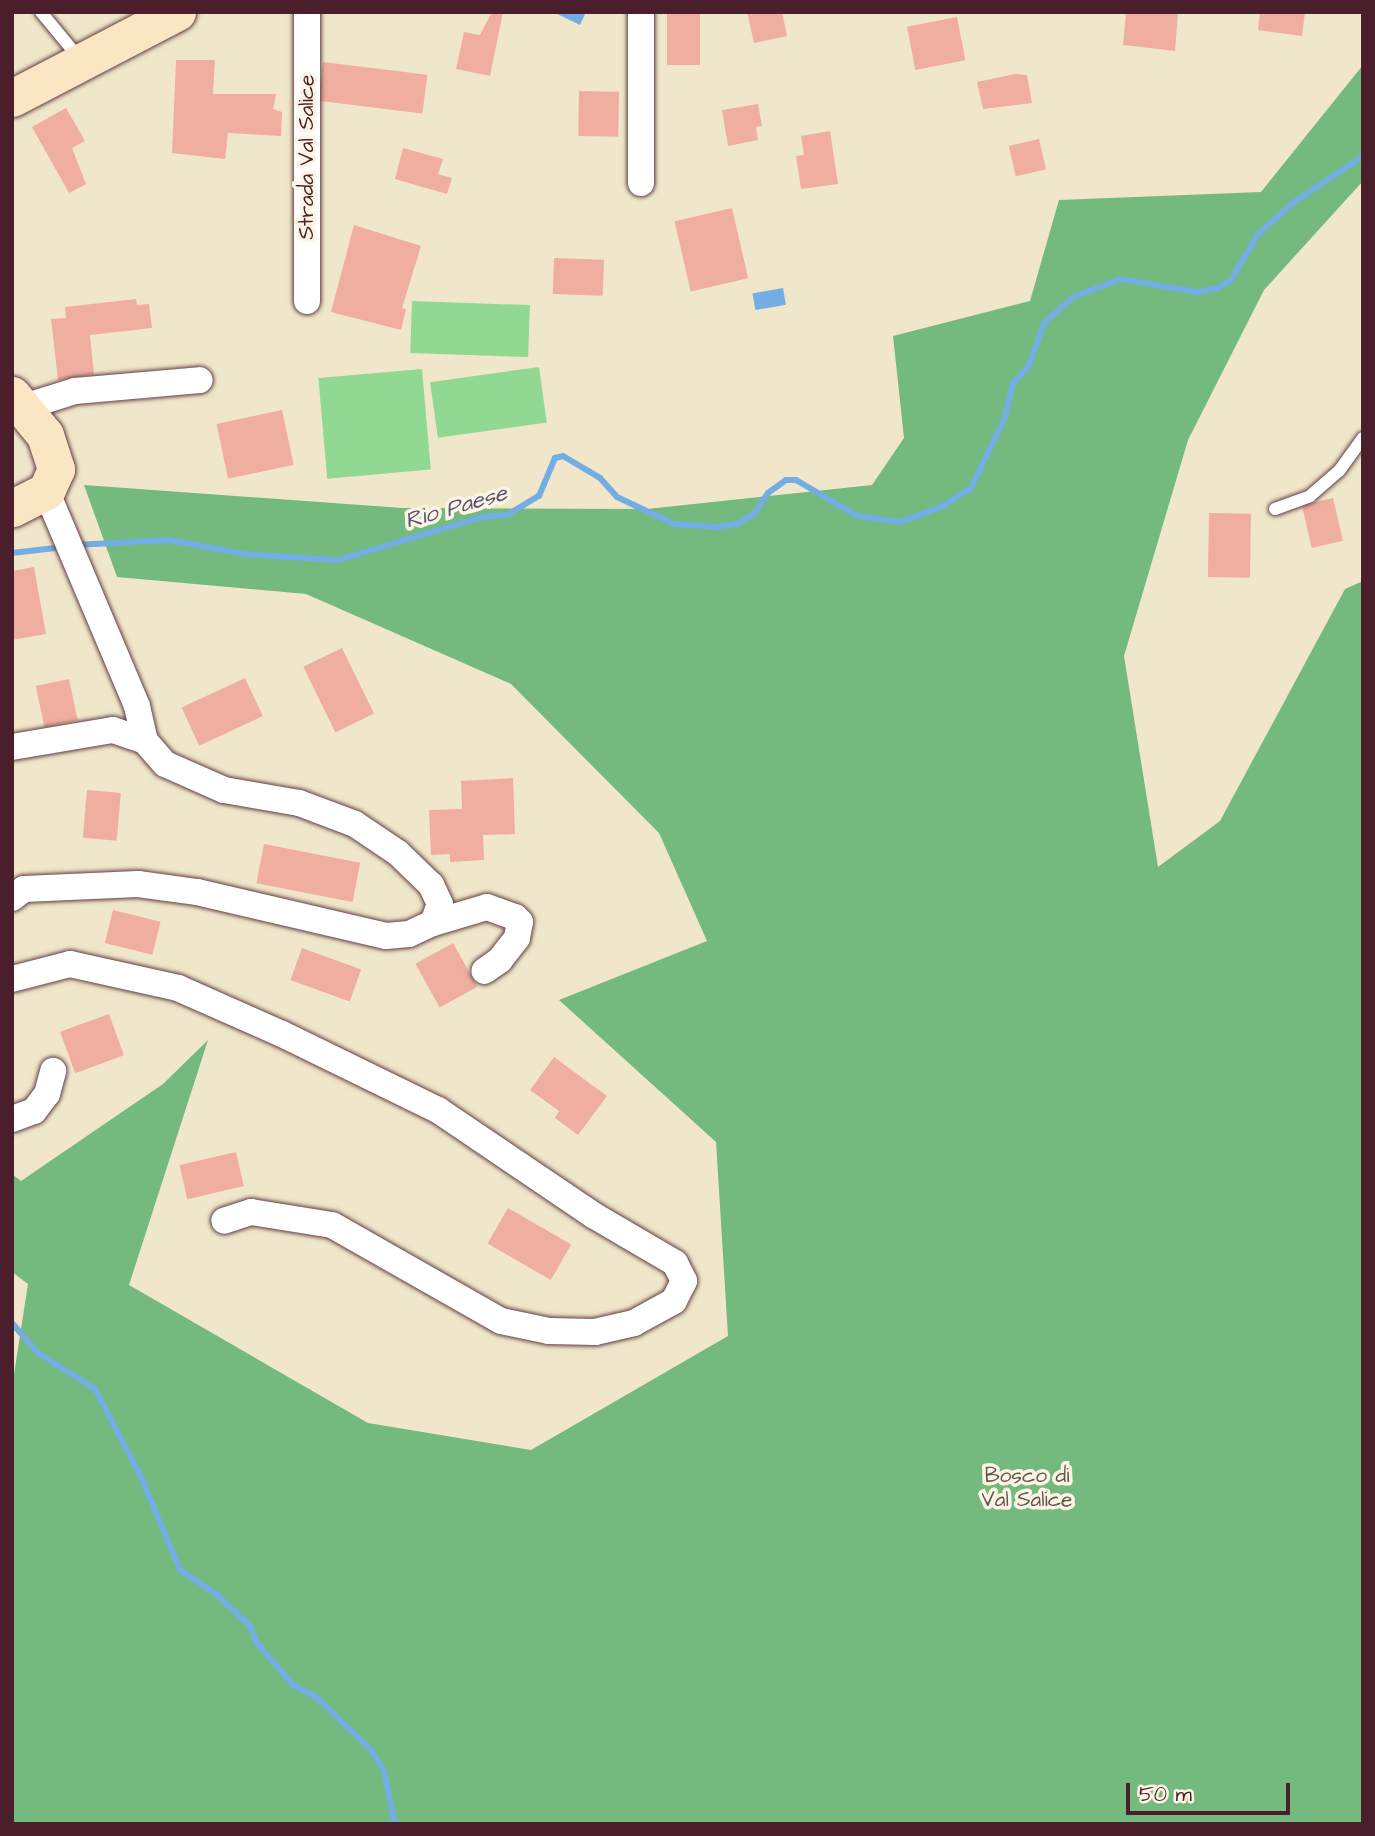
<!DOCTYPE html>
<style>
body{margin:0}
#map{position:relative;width:1375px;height:1836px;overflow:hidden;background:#f0e7ca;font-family:"Architects Daughter",sans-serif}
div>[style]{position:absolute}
.green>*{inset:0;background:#91d993;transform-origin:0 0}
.forest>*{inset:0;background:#74b97d}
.water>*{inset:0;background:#73ade3;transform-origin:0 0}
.stream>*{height:6px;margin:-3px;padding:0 3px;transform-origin:3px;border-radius:3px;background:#73ade3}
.building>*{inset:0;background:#efae9f;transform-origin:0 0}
.roads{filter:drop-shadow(0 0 2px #633d43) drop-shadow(0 0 2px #633d43)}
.lane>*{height:12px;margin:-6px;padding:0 6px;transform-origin:6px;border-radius:6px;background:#fff}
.street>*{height:26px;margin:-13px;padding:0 13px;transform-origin:13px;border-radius:13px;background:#fff}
.secondary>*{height:37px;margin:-18.5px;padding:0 18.5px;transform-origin:18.5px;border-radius:18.5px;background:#fbe6c4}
span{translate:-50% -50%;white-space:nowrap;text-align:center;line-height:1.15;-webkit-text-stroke:7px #fcf5e5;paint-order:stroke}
.street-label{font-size:21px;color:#4a1f2b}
.park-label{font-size:21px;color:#5f574a}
.water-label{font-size:23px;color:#58516b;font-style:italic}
.frame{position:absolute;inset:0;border:14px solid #4a1f2b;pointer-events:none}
.scale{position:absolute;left:1126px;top:1783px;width:164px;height:32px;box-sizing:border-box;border:4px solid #4a1f2b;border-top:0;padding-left:9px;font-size:21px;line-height:24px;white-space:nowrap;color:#4a1f2b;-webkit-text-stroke:5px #fcf5e5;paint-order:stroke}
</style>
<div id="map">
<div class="green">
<div style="left:412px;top:301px;width:118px;height:52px;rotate:2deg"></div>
<div style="left:539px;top:367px;width:56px;height:110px;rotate:82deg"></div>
<div style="left:422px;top:369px;width:101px;height:104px;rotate:85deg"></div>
</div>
<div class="forest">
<div style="clip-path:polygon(1363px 65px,1363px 181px,1264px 290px,1188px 440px,1124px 656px,1158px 867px,1220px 821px,1345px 589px,1363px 581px,1363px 1824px,12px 1824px,12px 1387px,28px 1284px,12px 1272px,12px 1174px,21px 1181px,163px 1084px,208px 1040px,129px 1285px,368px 1423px,531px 1450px,728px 1336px,716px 1142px,559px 1000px,707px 941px,659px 833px,511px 684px,306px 594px,117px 577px,84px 485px,402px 508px,647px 509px,872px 485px,904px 438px,893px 336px,1030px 301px,1059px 200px,1261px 192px)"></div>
</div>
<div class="water">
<div style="clip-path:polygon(553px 12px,586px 12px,580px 25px)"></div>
<div style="left:783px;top:288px;width:17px;height:31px;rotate:80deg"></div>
</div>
<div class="stream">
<div style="left:75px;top:545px;width:95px;rotate:-3deg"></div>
<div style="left:170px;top:540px;width:75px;rotate:10.7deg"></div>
<div style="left:244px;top:554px;width:94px;rotate:3.7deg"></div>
<div style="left:338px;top:560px;width:150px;rotate:-16.6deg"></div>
<div style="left:482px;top:517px;width:25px;rotate:-5deg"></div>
<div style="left:507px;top:515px;width:37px;rotate:-31deg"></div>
<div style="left:539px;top:496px;width:41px;rotate:-67.2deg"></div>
<div style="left:555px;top:458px;width:8px;rotate:-14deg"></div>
<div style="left:563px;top:456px;width:43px;rotate:30.7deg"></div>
<div style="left:600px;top:478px;width:25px;rotate:48deg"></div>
<div style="left:617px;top:497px;width:63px;rotate:25.3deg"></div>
<div style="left:674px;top:524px;width:43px;rotate:4deg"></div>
<div style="left:717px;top:527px;width:20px;rotate:-9deg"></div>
<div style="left:737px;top:524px;width:21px;rotate:-31deg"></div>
<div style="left:755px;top:513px;width:24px;rotate:-57deg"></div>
<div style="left:768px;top:493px;width:22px;rotate:-36deg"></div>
<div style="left:786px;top:480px;width:10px"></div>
<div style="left:796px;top:480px;width:71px;rotate:30.5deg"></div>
<div style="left:857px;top:516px;width:43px;rotate:7.9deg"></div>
<div style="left:900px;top:522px;width:44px;rotate:-20.1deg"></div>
<div style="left:941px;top:507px;width:36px;rotate:-32deg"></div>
<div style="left:971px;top:488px;width:79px;rotate:-64.4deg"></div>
<div style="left:1005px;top:417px;width:35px;rotate:-77deg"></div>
<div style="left:1013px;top:383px;width:24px;rotate:-48deg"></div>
<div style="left:1029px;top:365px;width:45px;rotate:-70.3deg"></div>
<div style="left:1044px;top:323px;width:39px;rotate:-42deg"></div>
<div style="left:1073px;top:297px;width:51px;rotate:-20.6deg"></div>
<div style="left:1121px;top:279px;width:77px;rotate:9.7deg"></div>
<div style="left:1197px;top:292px;width:21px;rotate:-11deg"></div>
<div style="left:1218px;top:288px;width:15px;rotate:-32deg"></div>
<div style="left:1231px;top:280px;width:53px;rotate:-59.6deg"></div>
<div style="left:1258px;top:234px;width:48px;rotate:-41.6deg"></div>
<div style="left:1294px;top:202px;width:83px;rotate:-33.7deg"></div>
<div style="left:12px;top:553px;width:52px;rotate:-6.6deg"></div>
<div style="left:12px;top:1323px;width:40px;rotate:49deg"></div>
<div style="left:38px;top:1353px;width:67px;rotate:32.3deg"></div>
<div style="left:95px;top:1389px;width:102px;rotate:62.4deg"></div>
<div style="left:142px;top:1479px;width:99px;rotate:67.3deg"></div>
<div style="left:180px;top:1570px;width:43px;rotate:33.7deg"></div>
<div style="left:216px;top:1594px;width:47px;rotate:43.3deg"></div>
<div style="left:250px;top:1626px;width:18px;rotate:68deg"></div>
<div style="left:257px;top:1643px;width:55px;rotate:49.4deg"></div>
<div style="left:293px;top:1685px;width:26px;rotate:28deg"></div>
<div style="left:316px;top:1697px;width:76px;rotate:43.9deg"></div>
<div style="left:371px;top:1750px;width:25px;rotate:58deg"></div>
<div style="left:384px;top:1771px;width:54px;rotate:78.3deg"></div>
</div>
<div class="building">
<div style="clip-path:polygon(492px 12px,503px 12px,490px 76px,456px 69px,464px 32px,480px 35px)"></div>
<div style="left:667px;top:12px;width:33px;height:53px"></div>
<div style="clip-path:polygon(747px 12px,782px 12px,787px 36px,754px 43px)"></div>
<div style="clip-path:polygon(1126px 12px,1178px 12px,1175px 51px,1123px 45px)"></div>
<div style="clip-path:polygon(1260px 12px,1305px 12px,1302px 36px,1258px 30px)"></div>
<div style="left:957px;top:17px;width:44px;height:51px;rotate:79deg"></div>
<div style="clip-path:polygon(176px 60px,215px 60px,213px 94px,276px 94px,273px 109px,282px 112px,281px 136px,228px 133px,225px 159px,172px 153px)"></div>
<div style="left:323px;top:62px;width:105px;height:39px;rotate:7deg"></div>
<div style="clip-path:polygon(1015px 74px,1027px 75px,1032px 103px,983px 109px,977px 82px)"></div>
<div style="left:579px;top:91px;width:40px;height:45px;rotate:1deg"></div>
<div style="clip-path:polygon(758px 104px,762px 126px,756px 127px,758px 140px,728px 146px,722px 110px)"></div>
<div style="clip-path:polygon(66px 108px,85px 141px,72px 148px,86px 184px,69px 193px,32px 127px)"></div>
<div style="clip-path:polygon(830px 131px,838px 184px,801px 189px,796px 156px,804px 155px,801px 136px)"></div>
<div style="left:1039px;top:139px;width:31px;height:31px;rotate:77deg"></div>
<div style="clip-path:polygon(403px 148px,443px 159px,438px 174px,452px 178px,447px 194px,395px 179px)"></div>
<div style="left:732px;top:208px;width:72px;height:59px;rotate:77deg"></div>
<div style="clip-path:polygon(354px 225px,421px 246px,402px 308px,406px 309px,401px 330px,331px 312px)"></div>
<div style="left:554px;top:258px;width:50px;height:36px;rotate:2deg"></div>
<div style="clip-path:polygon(136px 299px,137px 305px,149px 304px,152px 328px,90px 335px,94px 374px,58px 380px,51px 319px,66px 318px,65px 307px)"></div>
<div style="left:282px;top:410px;width:56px;height:67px;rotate:78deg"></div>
<div style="left:1333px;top:498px;width:44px;height:32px;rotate:77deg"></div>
<div style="left:1209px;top:513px;width:42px;height:64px;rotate:1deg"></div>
<div style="clip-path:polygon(34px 567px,46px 634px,12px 640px,12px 571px)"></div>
<div style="left:342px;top:648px;width:73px;height:43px;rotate:64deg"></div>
<div style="left:245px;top:678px;width:42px;height:70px;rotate:65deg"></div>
<div style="left:69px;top:679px;width:42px;height:34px;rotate:78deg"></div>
<div style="clip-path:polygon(513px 778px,515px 834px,483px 835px,484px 860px,450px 862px,450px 854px,431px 855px,429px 810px,462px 809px,461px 781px)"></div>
<div style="left:87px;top:790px;width:34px;height:48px;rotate:5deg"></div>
<div style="left:264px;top:844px;width:98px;height:40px;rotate:11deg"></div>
<div style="left:113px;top:910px;width:49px;height:34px;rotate:14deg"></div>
<div style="left:453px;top:943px;width:50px;height:43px;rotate:61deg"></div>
<div style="left:302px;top:948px;width:63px;height:34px;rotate:20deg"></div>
<div style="left:109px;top:1014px;width:44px;height:52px;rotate:70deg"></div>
<div style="clip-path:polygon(554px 1057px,607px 1096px,578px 1135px,555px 1118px,559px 1111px,530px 1090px)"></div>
<div style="left:236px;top:1152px;width:35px;height:58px;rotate:77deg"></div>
<div style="left:508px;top:1208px;width:73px;height:41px;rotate:30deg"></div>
</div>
<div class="roads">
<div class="lane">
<div style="left:41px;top:12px;width:60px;rotate:50.4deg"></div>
<div style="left:1275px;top:509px;width:37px;rotate:-20deg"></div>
<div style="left:1310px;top:496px;width:38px;rotate:-41deg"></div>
<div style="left:1339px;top:471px;width:41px;rotate:-54deg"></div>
</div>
<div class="street">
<div style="left:307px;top:12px;width:289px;rotate:90deg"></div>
<div style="left:641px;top:183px;width:171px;rotate:-90deg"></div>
<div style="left:24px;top:407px;width:53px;rotate:-17.4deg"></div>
<div style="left:75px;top:391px;width:125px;rotate:-5deg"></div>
<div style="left:12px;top:747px;width:102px;rotate:-9.6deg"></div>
<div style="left:113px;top:730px;width:34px;rotate:19deg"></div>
<div style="left:12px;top:898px;width:15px;rotate:-37deg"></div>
<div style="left:24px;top:889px;width:114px;rotate:-2.5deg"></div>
<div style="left:138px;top:884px;width:60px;rotate:7.7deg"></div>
<div style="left:197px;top:892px;width:194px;rotate:13.1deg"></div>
<div style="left:386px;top:936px;width:23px;rotate:-5deg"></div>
<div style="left:409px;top:934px;width:26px;rotate:-25deg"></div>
<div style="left:433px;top:923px;width:20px;rotate:-70deg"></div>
<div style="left:440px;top:904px;width:21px;rotate:-115deg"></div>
<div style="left:431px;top:885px;width:46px;rotate:-135.9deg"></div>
<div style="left:398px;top:853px;width:52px;rotate:-146deg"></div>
<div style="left:355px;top:824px;width:60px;rotate:-159.4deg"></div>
<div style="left:299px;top:803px;width:76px;rotate:-170.2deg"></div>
<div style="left:224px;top:790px;width:64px;rotate:-156.2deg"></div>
<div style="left:165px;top:764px;width:30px;rotate:-131deg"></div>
<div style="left:145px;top:741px;width:36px;rotate:-103deg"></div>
<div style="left:137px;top:706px;width:233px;rotate:-112.9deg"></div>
<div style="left:433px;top:923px;width:56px;rotate:-16.5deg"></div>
<div style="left:487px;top:907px;width:30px;rotate:20deg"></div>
<div style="left:515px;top:917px;width:7px;rotate:45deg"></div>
<div style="left:520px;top:922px;width:16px;rotate:101deg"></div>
<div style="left:517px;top:938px;width:28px;rotate:128deg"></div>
<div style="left:500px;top:960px;width:19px;rotate:145deg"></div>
<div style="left:12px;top:979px;width:60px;rotate:-14.5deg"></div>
<div style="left:70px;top:964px;width:111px;rotate:12.5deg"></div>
<div style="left:178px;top:988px;width:114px;rotate:23.9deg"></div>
<div style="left:282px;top:1034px;width:174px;rotate:26deg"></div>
<div style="left:438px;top:1110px;width:187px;rotate:34.1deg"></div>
<div style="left:593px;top:1215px;width:95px;rotate:30.3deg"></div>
<div style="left:675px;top:1263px;width:20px;rotate:63deg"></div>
<div style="left:684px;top:1281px;width:22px;rotate:117deg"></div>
<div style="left:674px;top:1301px;width:46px;rotate:151.2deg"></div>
<div style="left:634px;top:1323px;width:40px;rotate:167deg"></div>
<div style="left:595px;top:1332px;width:46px;rotate:-178.8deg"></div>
<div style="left:549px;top:1331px;width:49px;rotate:-168.2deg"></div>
<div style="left:501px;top:1321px;width:194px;rotate:-150.4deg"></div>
<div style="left:332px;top:1225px;width:82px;rotate:-170.9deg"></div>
<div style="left:251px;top:1212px;width:28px;rotate:162deg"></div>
<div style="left:12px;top:1119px;width:23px;rotate:-20deg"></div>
<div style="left:34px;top:1111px;width:21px;rotate:-53deg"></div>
<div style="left:47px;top:1094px;width:24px;rotate:-75deg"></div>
</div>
<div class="secondary">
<div style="left:12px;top:98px;width:186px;rotate:-27.5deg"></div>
<div style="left:12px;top:395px;width:52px;rotate:50.5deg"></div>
<div style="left:45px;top:435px;width:36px;rotate:72deg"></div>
<div style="left:56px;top:469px;width:24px;rotate:114deg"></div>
<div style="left:46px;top:491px;width:38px;rotate:153deg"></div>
</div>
</div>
<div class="street-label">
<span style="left:307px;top:157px;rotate:-90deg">Strada Val Salice</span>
</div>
<div class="park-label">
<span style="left:1027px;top:1488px">Bosco di<br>Val Salice</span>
</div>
<div class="water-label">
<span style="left:456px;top:507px;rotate:-16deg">Rio Paese</span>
</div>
<div class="frame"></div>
<div class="scale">50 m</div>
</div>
